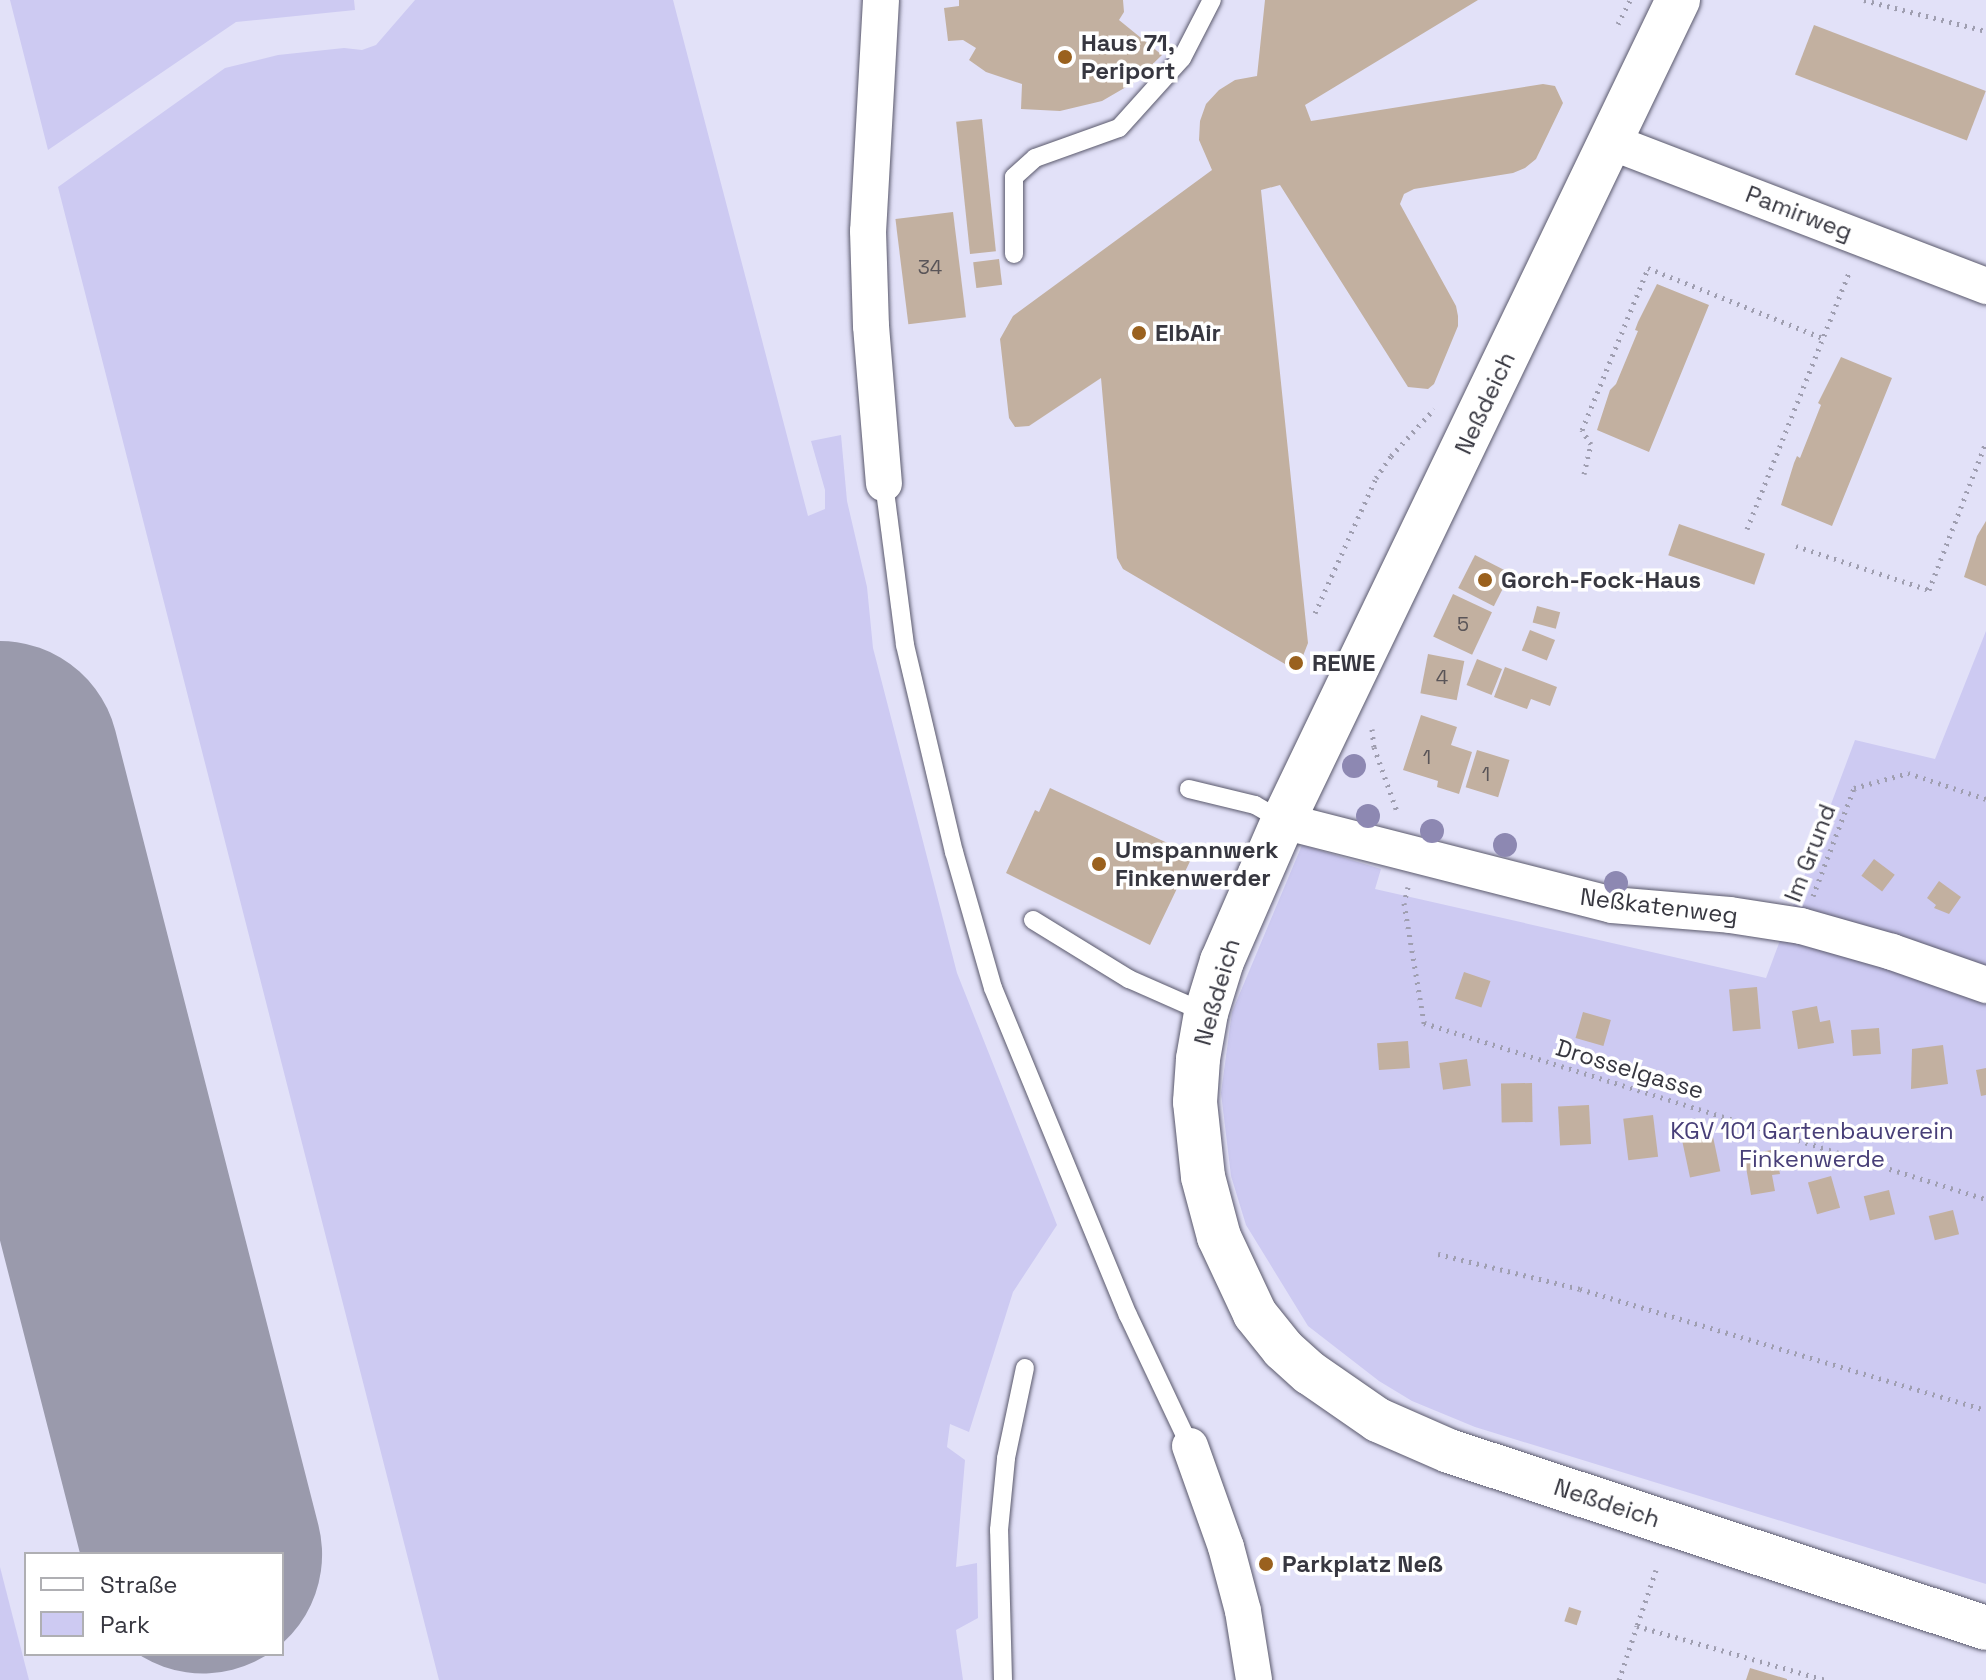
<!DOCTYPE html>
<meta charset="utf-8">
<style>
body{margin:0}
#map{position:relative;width:1986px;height:1680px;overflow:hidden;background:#e2e1f8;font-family:"Space Grotesk",sans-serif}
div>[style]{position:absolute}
.green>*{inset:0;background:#cdcaf2}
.runway>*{height:238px;margin:-119px;padding:0 119px;transform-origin:119px;border-radius:119px;background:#9a9aac}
.building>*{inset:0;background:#c2b0a0;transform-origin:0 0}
.path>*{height:5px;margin-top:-2.5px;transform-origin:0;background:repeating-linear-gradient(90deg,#9f9eb0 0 2px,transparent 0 8px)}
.roads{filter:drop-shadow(0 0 2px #5a596c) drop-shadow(0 0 2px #5a596c)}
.service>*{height:18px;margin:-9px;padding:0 9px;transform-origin:9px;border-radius:9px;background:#fff}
.minor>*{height:36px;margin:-18px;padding:0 18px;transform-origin:18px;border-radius:18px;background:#fff}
.tertiary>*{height:44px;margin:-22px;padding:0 22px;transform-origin:22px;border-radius:22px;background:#fff}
.trees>*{width:24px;height:24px;margin:-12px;border-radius:50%;background:#8d88b2}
.dots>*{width:22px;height:22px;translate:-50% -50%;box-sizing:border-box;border:4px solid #fff;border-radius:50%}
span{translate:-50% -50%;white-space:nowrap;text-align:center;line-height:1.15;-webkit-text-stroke:7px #fff;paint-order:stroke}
.number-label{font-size:20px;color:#5a5558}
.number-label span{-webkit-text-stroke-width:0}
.poi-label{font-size:24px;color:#373740;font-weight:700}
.left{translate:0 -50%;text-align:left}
.street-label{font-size:24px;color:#373740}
.park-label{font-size:24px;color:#483f78}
.legend{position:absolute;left:24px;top:1552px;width:260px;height:104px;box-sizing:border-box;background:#fff;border:2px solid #afafb3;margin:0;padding:10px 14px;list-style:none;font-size:24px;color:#373740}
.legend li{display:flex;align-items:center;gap:16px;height:40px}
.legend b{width:40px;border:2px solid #afafb3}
</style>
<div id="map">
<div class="green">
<div style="clip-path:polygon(10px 0,354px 0,355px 10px,236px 22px,48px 150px)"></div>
<div style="clip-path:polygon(415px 0,673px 0,808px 516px,825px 509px,825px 490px,811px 441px,841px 435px,847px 501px,867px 587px,873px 648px,957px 973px,1057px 1225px,1013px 1292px,969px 1432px,950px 1424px,947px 1447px,965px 1460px,956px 1567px,977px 1563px,978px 1618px,956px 1630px,963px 1680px,439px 1680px,58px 187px,225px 68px,278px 55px,344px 48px,362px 50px,376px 45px)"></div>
<div style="clip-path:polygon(1986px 631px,1986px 1584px,1475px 1427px,1412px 1401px,1379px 1381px,1308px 1326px,1246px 1225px,1231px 1176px,1221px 1093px,1232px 1012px,1302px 845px,1381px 869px,1375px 889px,1766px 978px,1855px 740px,1935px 759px)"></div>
<div style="clip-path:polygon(0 1567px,29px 1680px,0 1680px)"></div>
</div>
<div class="runway">
<div style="left:0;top:760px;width:820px;rotate:75.66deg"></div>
</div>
<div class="building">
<div style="clip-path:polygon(959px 0,1123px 0,1124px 12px,1119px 20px,1162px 55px,1133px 83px,1102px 101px,1060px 111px,1021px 109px,1022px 84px,986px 72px,969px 60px,976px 48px,963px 40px,948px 41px,944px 8px,959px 6px)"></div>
<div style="clip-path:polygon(1265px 0,1478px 0,1305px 105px,1311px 121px,1543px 84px,1555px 86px,1563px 103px,1536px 159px,1525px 168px,1513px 173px,1414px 189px,1404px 194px,1400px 204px,1456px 306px,1458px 316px,1458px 326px,1434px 384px,1428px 389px,1408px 387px,1280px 185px,1261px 190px,1308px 643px,1303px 656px,1296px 663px,1285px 664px,1123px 569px,1117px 558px,1101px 378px,1029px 426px,1015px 427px,1009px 418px,1000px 339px,1013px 316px,1212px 170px,1199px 140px,1200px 121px,1206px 104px,1219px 90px,1235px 80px,1257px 76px)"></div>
<div style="left:1814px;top:25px;width:184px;height:53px;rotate:21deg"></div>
<div style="left:982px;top:119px;width:133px;height:26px;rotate:84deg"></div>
<div style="left:953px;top:212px;width:106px;height:58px;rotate:83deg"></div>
<div style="left:999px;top:259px;width:26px;height:26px;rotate:83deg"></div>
<div style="clip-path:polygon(1657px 284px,1709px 305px,1649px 452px,1597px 430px,1610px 390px,1616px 384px,1638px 331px,1635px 330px,1638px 322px)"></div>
<div style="clip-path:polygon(1841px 357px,1892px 378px,1832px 526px,1781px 505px,1794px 463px,1797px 456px,1800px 458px,1821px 405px,1818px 403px)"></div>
<div style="clip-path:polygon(1986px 521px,1986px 586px,1964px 577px,1977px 536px)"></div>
<div style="left:1679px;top:524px;width:91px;height:33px;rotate:19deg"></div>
<div style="left:1475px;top:555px;width:40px;height:37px;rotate:27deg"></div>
<div style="left:1453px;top:594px;width:43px;height:47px;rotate:25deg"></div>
<div style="left:1537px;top:606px;width:24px;height:17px;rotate:15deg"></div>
<div style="left:1530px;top:630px;width:27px;height:22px;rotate:22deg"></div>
<div style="left:1428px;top:654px;width:37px;height:40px;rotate:11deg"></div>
<div style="left:1477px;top:659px;width:27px;height:28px;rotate:22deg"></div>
<div style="clip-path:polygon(1505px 667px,1557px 687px,1550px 706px,1531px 699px,1527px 709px,1494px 697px)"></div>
<div style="clip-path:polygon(1421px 715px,1457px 727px,1451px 745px,1472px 752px,1459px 794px,1437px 787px,1438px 781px,1403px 770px)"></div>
<div style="left:1477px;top:750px;width:34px;height:39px;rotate:17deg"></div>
<div style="clip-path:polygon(1050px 788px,1193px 855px,1150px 945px,1006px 873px,1035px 810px,1039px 812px)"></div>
<div style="left:1874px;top:859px;width:26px;height:21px;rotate:37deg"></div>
<div style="clip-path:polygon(1939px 881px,1961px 897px,1949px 914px,1934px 908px,1936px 905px,1927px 898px)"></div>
<div style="left:1464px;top:972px;width:28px;height:28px;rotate:19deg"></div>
<div style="left:1757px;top:987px;width:42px;height:28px;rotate:85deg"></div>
<div style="clip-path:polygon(1817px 1006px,1820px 1022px,1830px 1020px,1834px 1043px,1798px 1049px,1792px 1011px)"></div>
<div style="left:1583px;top:1012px;width:29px;height:27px;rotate:16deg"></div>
<div style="left:1879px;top:1028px;width:26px;height:28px;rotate:86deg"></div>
<div style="left:1408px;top:1041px;width:27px;height:31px;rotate:86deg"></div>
<div style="clip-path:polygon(1943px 1045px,1948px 1084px,1911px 1089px,1912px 1049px)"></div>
<div style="left:1467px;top:1059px;width:27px;height:28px;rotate:82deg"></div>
<div style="clip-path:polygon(1986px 1068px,1986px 1095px,1981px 1096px,1976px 1070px)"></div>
<div style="left:1532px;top:1083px;width:39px;height:31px;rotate:89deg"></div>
<div style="left:1589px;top:1105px;width:39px;height:31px;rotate:87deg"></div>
<div style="left:1653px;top:1115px;width:42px;height:30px;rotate:83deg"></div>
<div style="left:1712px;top:1132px;width:40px;height:31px;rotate:78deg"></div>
<div style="clip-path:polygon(1775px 1149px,1780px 1174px,1772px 1175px,1775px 1191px,1751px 1195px,1744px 1156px)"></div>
<div style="left:1831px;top:1176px;width:33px;height:24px;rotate:74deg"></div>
<div style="left:1889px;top:1190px;width:25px;height:26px;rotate:76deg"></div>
<div style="left:1953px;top:1210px;width:25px;height:25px;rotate:76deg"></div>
<div style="left:1569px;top:1607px;width:13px;height:15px;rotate:18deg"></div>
<div style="clip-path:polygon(1750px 1668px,1787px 1679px,1787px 1680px,1746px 1680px)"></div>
</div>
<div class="path">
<div style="left:1864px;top:0;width:126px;rotate:14.3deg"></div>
<div style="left:1618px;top:24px;width:27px;rotate:-63deg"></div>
<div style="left:1584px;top:474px;width:31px;rotate:-77deg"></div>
<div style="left:1591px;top:444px;width:17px;rotate:-123deg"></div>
<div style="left:1582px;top:430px;width:175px;rotate:-67.8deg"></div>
<div style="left:1648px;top:268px;width:188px;rotate:21.8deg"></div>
<div style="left:1747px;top:529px;width:279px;rotate:-68.3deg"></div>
<div style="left:1796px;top:546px;width:140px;rotate:18.3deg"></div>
<div style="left:1929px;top:590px;width:159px;rotate:-68.9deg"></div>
<div style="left:1315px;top:613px;width:148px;rotate:-65.7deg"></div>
<div style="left:1376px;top:478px;width:27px;rotate:-56deg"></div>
<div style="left:1391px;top:456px;width:64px;rotate:-47.5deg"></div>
<div style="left:1372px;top:729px;width:18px;rotate:84deg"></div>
<div style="left:1374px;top:747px;width:71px;rotate:70.3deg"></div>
<div style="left:1408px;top:887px;width:16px;rotate:104deg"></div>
<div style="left:1404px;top:903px;width:122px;rotate:80.5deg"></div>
<div style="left:1424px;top:1023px;width:589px;rotate:17.39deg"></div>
<div style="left:1813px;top:896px;width:116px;rotate:-69.2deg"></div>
<div style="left:1854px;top:788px;width:56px;rotate:-15.5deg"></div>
<div style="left:1908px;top:773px;width:82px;rotate:18.4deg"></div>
<div style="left:1438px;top:1254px;width:146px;rotate:13.8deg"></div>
<div style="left:1580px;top:1289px;width:424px;rotate:16.6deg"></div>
<div style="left:1656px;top:1570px;width:59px;rotate:108.7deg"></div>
<div style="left:1637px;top:1626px;width:196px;rotate:16deg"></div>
<div style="left:1619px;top:1680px;width:57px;rotate:-71.6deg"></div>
</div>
<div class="roads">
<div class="service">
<div style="left:1014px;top:254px;width:77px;rotate:-90deg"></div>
<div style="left:1014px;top:177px;width:28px;rotate:-42deg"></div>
<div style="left:1035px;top:158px;width:89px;rotate:-19.7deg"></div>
<div style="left:1119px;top:128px;width:94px;rotate:-48deg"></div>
<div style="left:1182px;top:58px;width:65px;rotate:-62.7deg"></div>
<div style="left:884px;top:483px;width:163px;rotate:82.6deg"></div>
<div style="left:905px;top:645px;width:213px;rotate:76.7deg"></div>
<div style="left:954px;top:852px;width:141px;rotate:74deg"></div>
<div style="left:993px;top:988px;width:354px;rotate:67.6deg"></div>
<div style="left:1128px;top:1315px;width:145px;rotate:64.7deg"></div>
<div style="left:1189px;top:789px;width:68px;rotate:13.6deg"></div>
<div style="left:1255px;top:805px;width:32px;rotate:30deg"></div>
<div style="left:1033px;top:920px;width:113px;rotate:31.6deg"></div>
<div style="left:1129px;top:979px;width:84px;rotate:23.8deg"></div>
<div style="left:1003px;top:1680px;width:150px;rotate:-91.5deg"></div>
<div style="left:999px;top:1530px;width:72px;rotate:-84.4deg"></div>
<div style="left:1006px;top:1458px;width:92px;rotate:-78.1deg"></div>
</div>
<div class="minor">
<div style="left:881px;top:0;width:231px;rotate:93.2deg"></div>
<div style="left:868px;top:231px;width:95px;rotate:88.2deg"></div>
<div style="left:871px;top:326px;width:158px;rotate:85.3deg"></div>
<div style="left:1611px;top:142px;width:402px;rotate:21deg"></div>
<div style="left:1283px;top:821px;width:340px;rotate:14.3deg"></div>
<div style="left:1612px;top:905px;width:118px;rotate:4.8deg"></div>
<div style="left:1730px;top:915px;width:72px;rotate:8.8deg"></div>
<div style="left:1801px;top:926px;width:95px;rotate:15.9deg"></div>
<div style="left:1892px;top:952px;width:100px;rotate:19.3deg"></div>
<div style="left:1190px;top:1446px;width:107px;rotate:70.4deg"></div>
<div style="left:1226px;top:1547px;width:66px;rotate:75.1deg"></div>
<div style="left:1243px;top:1611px;width:70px;rotate:80.9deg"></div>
</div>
<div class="tertiary">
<div style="left:1678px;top:0;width:911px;rotate:115.69deg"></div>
<div style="left:1283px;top:821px;width:153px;rotate:113.5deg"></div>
<div style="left:1222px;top:961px;width:54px;rotate:107.1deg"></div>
<div style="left:1206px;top:1013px;width:47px;rotate:99.9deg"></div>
<div style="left:1198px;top:1059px;width:43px;rotate:94deg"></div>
<div style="left:1195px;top:1102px;width:75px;rotate:83.9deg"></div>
<div style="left:1203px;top:1177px;width:62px;rotate:75.1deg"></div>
<div style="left:1219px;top:1237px;width:85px;rotate:64.9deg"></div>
<div style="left:1255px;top:1314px;width:45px;rotate:51.3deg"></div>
<div style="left:1283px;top:1349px;width:36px;rotate:42deg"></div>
<div style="left:1310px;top:1373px;width:83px;rotate:34.7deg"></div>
<div style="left:1378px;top:1420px;width:77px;rotate:23.6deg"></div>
<div style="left:1449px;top:1451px;width:565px;rotate:18.24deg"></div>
</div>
</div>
<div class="trees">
<div style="left:1354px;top:766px"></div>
<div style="left:1368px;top:816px"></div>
<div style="left:1432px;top:831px"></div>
<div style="left:1505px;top:845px"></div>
<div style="left:1616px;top:883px"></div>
</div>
<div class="dots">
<div style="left:1065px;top:57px;background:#9a611e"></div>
<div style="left:1139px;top:333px;background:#9a611e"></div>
<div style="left:1485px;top:580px;background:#9a611e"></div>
<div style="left:1296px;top:663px;background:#9a611e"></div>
<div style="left:1099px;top:864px;background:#9a611e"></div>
<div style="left:1266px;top:1564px;background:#9a611e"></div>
</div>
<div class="number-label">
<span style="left:930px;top:267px">34</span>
<span style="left:1463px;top:624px">5</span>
<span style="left:1442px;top:677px">4</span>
<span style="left:1427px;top:757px">1</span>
<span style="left:1486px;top:774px">1</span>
</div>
<div class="poi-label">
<span class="left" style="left:1081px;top:57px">Haus 71,<br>Periport</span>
<span class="left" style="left:1155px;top:333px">ElbAir</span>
<span class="left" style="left:1501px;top:580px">Gorch-Fock-Haus</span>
<span class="left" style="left:1312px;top:663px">REWE</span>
<span class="left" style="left:1115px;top:864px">Umspannwerk<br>Finkenwerder</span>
<span class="left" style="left:1282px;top:1564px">Parkplatz Neß</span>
</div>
<div class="street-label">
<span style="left:1799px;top:213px;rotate:21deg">Pamirweg</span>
<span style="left:1485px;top:403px;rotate:-65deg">Neßdeich</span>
<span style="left:1810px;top:853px;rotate:-69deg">Im Grund</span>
<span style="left:1659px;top:906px;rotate:7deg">Neßkatenweg</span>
<span style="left:1217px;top:992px;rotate:-74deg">Neßdeich</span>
<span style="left:1630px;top:1069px;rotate:17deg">Drosselgasse</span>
<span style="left:1607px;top:1503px;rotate:18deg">Neßdeich</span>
</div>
<div class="park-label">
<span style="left:1812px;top:1145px">KGV 101 Gartenbauverein<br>Finkenwerde</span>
</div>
<ul class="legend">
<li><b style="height:10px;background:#fff"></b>Straße</li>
<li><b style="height:22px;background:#cdcaf2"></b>Park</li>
</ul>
</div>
